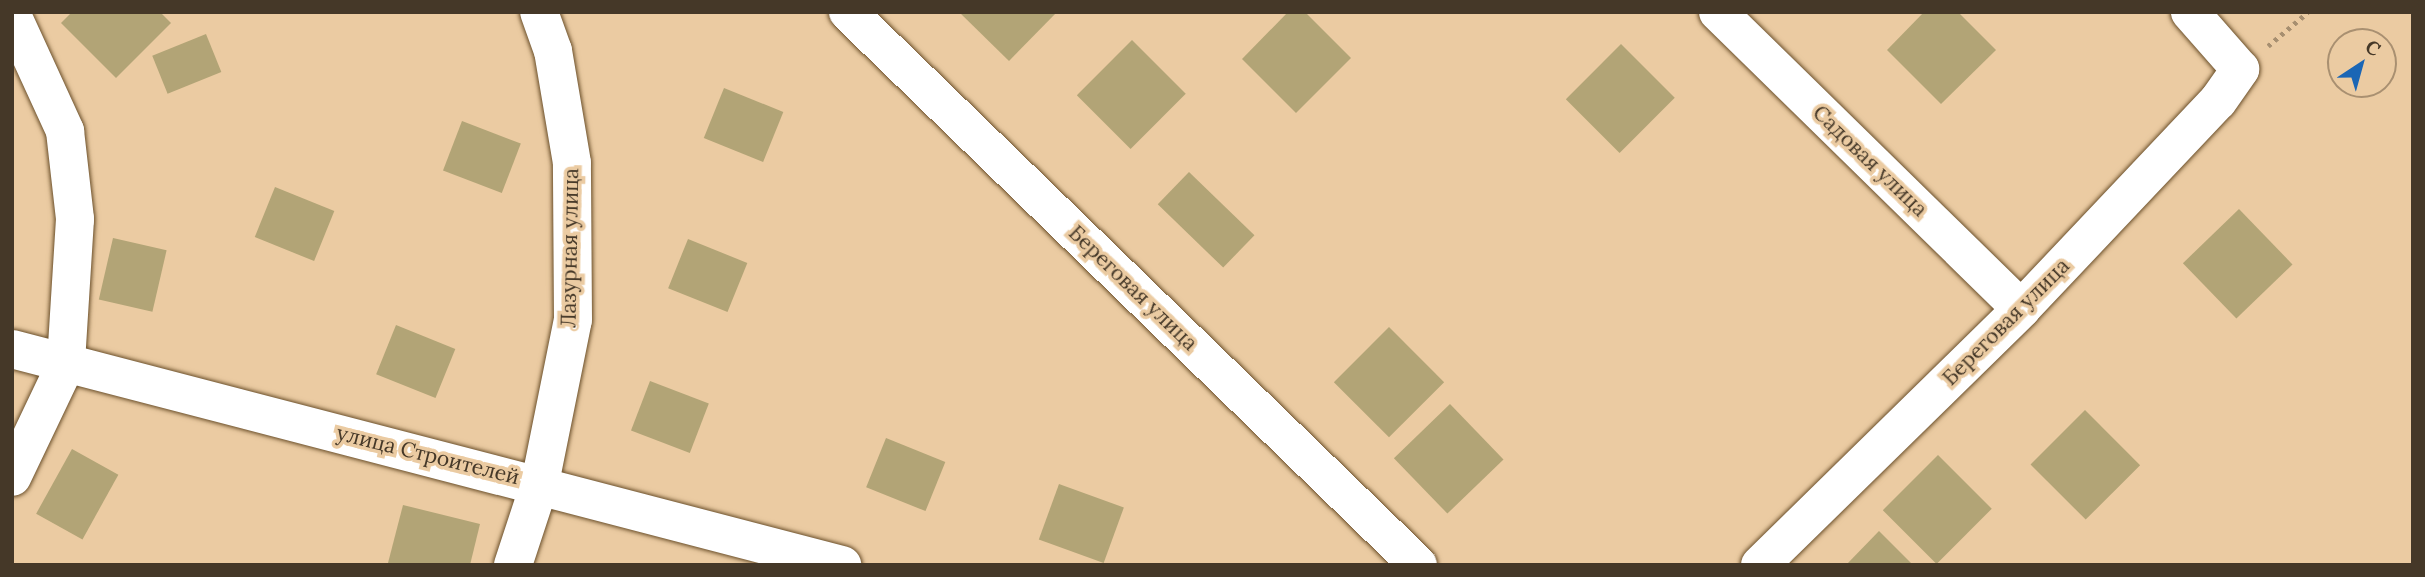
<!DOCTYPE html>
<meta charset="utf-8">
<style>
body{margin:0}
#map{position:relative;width:2425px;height:577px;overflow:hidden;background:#ebcba2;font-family:Lora,serif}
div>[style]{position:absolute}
.building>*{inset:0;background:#b2a476;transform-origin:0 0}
.path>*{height:4.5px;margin-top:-2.25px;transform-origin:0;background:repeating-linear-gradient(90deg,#a78f70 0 3.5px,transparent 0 8.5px)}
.roads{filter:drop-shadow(0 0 2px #6b502b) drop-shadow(0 0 2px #6b502b)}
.minor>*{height:38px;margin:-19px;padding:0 19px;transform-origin:19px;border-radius:19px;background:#fff}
span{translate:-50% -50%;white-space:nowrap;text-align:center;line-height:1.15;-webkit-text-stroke:7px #ebcba2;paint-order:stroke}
.street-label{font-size:21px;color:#453828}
.frame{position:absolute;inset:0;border:14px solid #453828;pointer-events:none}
.north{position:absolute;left:2327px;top:28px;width:70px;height:70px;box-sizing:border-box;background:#ebcba2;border:2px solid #a99071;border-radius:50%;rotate:36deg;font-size:19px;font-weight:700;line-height:28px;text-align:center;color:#453828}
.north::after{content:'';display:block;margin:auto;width:24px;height:32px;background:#1b66b5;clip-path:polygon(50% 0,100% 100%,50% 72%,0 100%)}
</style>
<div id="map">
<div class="building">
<div style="clip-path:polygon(72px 12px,160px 12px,171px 23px,116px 78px,61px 23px)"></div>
<div style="clip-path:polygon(959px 12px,1057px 12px,1009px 61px)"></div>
<div style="clip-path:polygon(1288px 12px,1305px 12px,1351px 58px,1296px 113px,1242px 59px)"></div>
<div style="clip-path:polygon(1924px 12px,1958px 12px,1996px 50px,1941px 104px,1887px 50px)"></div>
<div style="left:206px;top:34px;width:41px;height:58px;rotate:68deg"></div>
<div style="left:1132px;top:40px;width:76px;height:78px;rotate:45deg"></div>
<div style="left:1621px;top:44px;width:76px;height:78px;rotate:45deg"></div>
<div style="left:724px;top:88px;width:64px;height:54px;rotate:22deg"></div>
<div style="left:462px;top:121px;width:63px;height:53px;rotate:21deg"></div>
<div style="left:1189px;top:172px;width:91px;height:45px;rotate:44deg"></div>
<div style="left:275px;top:187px;width:64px;height:54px;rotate:22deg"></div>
<div style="left:2239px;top:209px;width:77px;height:78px;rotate:46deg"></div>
<div style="left:113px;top:238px;width:55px;height:63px;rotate:13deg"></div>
<div style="left:688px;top:239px;width:64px;height:53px;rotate:22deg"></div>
<div style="left:396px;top:325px;width:64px;height:53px;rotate:22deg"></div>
<div style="left:1389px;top:327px;width:78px;height:78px;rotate:45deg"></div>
<div style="left:650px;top:381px;width:63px;height:53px;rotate:21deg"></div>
<div style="left:1450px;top:404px;width:77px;height:78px;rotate:46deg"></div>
<div style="left:2085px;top:410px;width:78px;height:77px;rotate:45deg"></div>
<div style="left:886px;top:438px;width:64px;height:53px;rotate:22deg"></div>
<div style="left:72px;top:449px;width:53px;height:74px;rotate:29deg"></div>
<div style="left:1938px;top:455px;width:76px;height:78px;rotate:45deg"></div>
<div style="left:1059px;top:484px;width:69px;height:59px;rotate:20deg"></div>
<div style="clip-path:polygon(403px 505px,480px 524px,470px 565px,388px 563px)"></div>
<div style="clip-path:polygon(1879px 531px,1913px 565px,1846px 565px)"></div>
</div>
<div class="path">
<div style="left:2268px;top:46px;width:52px;rotate:-40.4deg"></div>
</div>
<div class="roads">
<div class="minor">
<div style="left:848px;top:12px;width:794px;rotate:44.13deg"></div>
<div style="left:1718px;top:12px;width:424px;rotate:44.4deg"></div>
<div style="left:12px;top:15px;width:128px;rotate:65.4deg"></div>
<div style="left:65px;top:131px;width:89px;rotate:83.5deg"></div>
<div style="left:75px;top:219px;width:145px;rotate:93.6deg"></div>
<div style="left:66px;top:364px;width:125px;rotate:115.5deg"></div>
<div style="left:12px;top:349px;width:858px;rotate:14.59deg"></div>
<div style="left:513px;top:565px;width:86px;rotate:-71.8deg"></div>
<div style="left:540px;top:483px;width:166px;rotate:-78.6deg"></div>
<div style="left:573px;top:320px;width:157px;rotate:-90.4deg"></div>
<div style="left:572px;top:163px;width:114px;rotate:-99.6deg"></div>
<div style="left:553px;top:51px;width:41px;rotate:-109.7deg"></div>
<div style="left:1760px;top:565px;width:366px;rotate:-44.4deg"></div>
<div style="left:2021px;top:309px;width:286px;rotate:-46.6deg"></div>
<div style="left:2218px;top:101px;width:39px;rotate:-55deg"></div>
<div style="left:2240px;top:69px;width:76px;rotate:-131.3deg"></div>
</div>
</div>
<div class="street-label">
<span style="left:1870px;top:161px;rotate:44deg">Садовая улица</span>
<span style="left:570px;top:248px;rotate:-89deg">Лазурная улица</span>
<span style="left:1133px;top:288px;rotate:44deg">Береговая улица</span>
<span style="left:2006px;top:322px;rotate:-45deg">Береговая улица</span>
<span style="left:428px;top:455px;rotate:14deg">улица Строителей</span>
</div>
<div class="frame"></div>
<div class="north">С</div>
</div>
